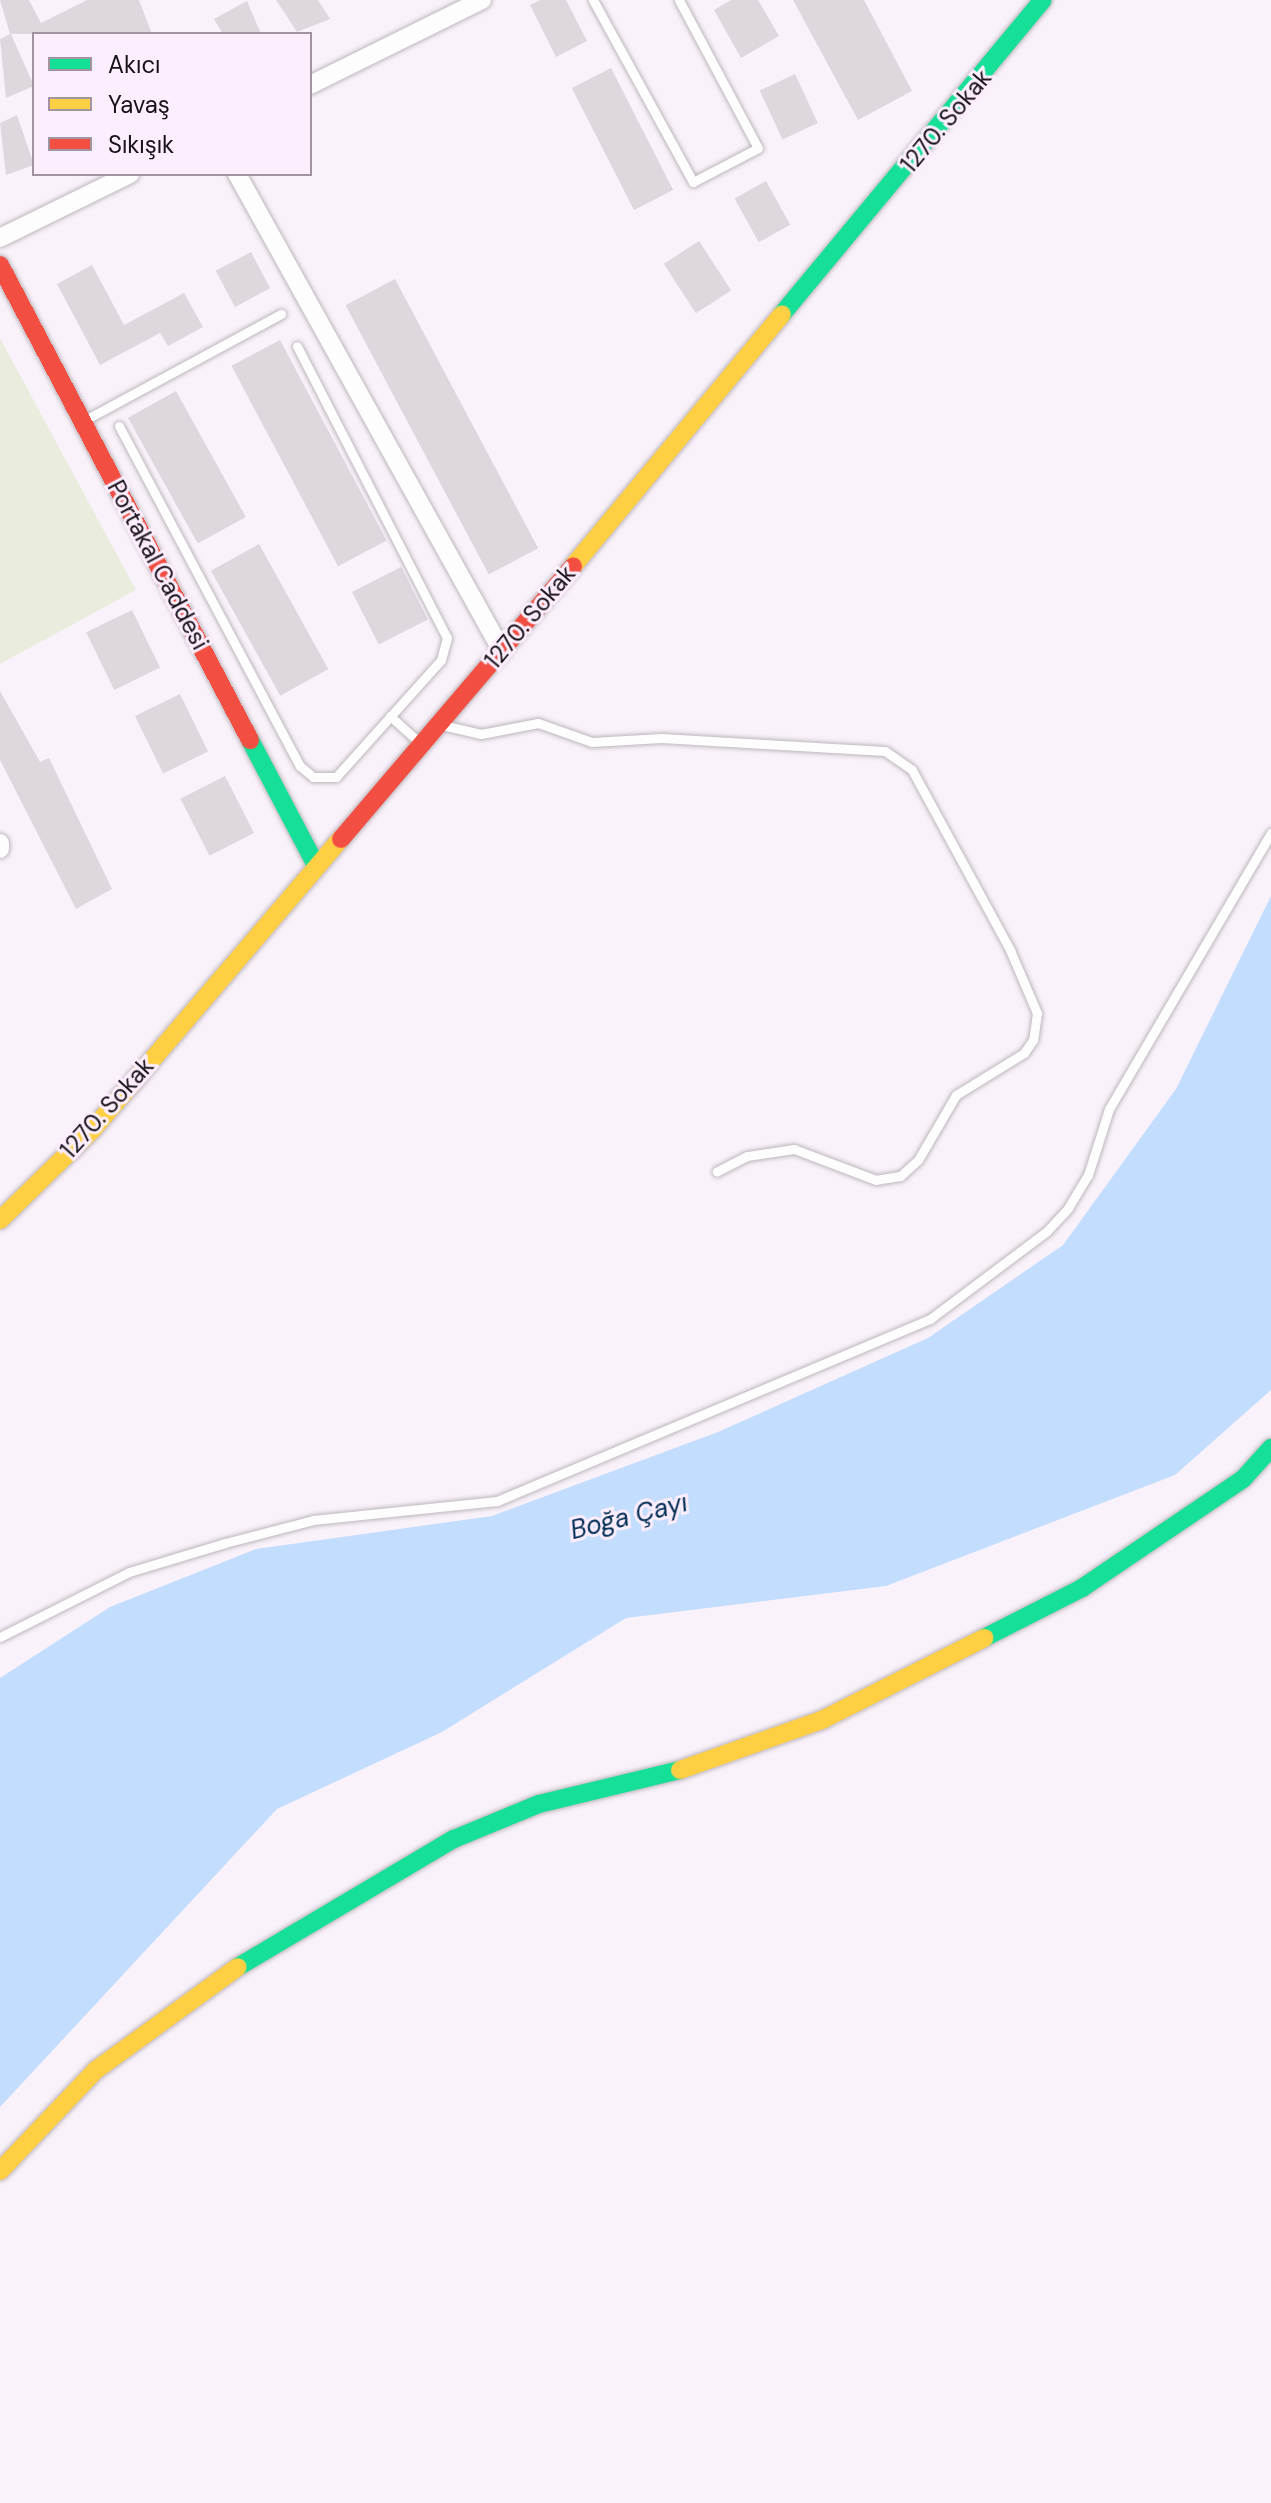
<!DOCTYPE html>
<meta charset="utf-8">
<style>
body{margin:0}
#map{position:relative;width:1271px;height:2503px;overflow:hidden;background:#faf2fa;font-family:"DM Sans",sans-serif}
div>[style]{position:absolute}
.green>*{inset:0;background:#eaedde}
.water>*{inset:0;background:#c3ddfe}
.building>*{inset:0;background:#ded7de;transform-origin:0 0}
.roads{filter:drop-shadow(0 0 2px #bdb7bd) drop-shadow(0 0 2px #bdb7bd)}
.lane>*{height:9px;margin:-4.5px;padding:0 4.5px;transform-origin:4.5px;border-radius:4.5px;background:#fefdfe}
.street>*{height:18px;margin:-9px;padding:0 9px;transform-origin:9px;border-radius:9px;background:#fefdfe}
.fast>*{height:18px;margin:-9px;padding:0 9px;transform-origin:9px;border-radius:9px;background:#16e098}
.slow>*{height:18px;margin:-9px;padding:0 9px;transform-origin:9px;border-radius:9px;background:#ffcf43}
.jam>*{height:18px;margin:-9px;padding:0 9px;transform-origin:9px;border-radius:9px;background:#f24e42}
span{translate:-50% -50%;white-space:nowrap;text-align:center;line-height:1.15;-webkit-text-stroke:6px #fdeefe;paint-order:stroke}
.street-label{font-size:24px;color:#161017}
.water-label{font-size:26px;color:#002d53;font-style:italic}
.legend{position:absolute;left:32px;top:32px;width:280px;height:144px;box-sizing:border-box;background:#fdeefe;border:2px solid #a195a2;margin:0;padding:10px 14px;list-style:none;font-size:24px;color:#161017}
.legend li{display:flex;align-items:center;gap:16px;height:40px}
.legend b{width:40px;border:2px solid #a195a2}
</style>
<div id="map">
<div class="green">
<div style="clip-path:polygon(0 338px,136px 590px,0 664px)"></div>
</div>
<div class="water">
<div style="clip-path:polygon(1271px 896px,1271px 1390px,1175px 1475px,886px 1586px,626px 1618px,442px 1732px,277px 1809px,0 2107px,0 1678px,110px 1607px,256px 1549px,492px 1516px,718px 1432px,928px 1338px,1063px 1245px,1176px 1089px)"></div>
</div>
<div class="building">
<div style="clip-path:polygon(0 0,29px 0,41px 23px,87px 0,139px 0,152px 34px,11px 34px,34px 86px,6px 98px,0 39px,10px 34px)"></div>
<div style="clip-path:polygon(276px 0,318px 0,330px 19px,297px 32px)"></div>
<div style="clip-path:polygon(540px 0,566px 0,587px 41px,556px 57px,530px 5px)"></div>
<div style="clip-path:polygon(731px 0,758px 0,779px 36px,741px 58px,714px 10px)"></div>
<div style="clip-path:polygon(793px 0,864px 0,912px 91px,858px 120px)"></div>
<div style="clip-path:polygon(247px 1px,261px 34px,223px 34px,214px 19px)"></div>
<div style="left:611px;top:68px;width:137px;height:44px;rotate:63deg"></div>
<div style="left:795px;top:74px;width:54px;height:39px;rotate:65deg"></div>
<div style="clip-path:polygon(17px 115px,34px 165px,6px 175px,0 123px)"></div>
<div style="left:766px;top:181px;width:50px;height:36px;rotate:61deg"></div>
<div style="left:699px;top:241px;width:59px;height:42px;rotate:57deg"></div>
<div style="left:251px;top:252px;width:41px;height:40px;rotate:62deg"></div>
<div style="clip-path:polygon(92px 265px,124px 325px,184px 293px,203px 327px,168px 346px,160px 333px,100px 365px,57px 284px)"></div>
<div style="left:395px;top:279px;width:305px;height:56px;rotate:62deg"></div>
<div style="left:280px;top:340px;width:227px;height:55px;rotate:62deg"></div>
<div style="left:176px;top:391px;width:144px;height:55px;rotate:61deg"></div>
<div style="left:259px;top:544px;width:143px;height:55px;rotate:61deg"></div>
<div style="left:401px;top:567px;width:59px;height:55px;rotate:63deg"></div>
<div style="left:132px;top:610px;width:64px;height:51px;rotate:64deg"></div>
<div style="clip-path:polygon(0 691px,40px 762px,49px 758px,112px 889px,76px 909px,0 760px)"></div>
<div style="left:180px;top:694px;width:64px;height:50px;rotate:64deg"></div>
<div style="left:225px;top:776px;width:64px;height:50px;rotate:63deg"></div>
</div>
<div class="roads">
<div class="lane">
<div style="left:593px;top:0;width:208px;rotate:61.2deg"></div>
<div style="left:693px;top:182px;width:73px;rotate:-27.6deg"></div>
<div style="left:758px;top:148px;width:168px;rotate:-118.1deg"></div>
<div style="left:85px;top:420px;width:223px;rotate:-28.4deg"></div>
<div style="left:119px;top:426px;width:385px;rotate:62deg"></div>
<div style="left:300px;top:766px;width:17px;rotate:40deg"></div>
<div style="left:313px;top:777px;width:23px"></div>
<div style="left:336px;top:777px;width:157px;rotate:-48.1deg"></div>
<div style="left:441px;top:660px;width:23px;rotate:-75deg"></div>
<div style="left:447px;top:638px;width:328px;rotate:-117.2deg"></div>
<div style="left:390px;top:716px;width:40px;rotate:42deg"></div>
<div style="left:442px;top:725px;width:40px;rotate:13deg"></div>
<div style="left:481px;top:734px;width:58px;rotate:-10.9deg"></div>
<div style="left:538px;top:723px;width:57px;rotate:19.4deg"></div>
<div style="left:592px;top:742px;width:69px;rotate:-3.3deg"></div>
<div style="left:661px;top:738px;width:224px;rotate:3.3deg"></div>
<div style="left:885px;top:751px;width:33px;rotate:35deg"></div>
<div style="left:912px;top:770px;width:205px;rotate:61.4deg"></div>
<div style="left:1010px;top:950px;width:69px;rotate:66.8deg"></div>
<div style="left:1037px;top:1013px;width:27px;rotate:98deg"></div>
<div style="left:1033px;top:1040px;width:16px;rotate:125deg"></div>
<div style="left:1024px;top:1053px;width:80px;rotate:148.3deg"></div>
<div style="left:956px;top:1095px;width:75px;rotate:120.3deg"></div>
<div style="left:918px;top:1160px;width:24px;rotate:138deg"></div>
<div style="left:900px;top:1176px;width:24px;rotate:171deg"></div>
<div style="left:876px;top:1180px;width:88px;rotate:-159.3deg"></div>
<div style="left:794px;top:1149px;width:48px;rotate:171.5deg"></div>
<div style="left:747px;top:1156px;width:34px;rotate:153deg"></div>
<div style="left:0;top:1637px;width:144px;rotate:-26.7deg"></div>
<div style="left:129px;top:1572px;width:100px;rotate:-16.8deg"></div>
<div style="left:225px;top:1543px;width:91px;rotate:-14.6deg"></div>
<div style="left:313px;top:1520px;width:185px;rotate:-5.9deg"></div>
<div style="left:497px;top:1501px;width:470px;rotate:-22.8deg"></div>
<div style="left:930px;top:1319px;width:145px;rotate:-36.9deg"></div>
<div style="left:1046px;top:1232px;width:33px;rotate:-47deg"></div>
<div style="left:1068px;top:1208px;width:39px;rotate:-59deg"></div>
<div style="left:1088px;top:1175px;width:69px;rotate:-72.3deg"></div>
<div style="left:1109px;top:1109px;width:320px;rotate:-59.6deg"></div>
</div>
<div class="street">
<div style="left:310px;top:85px;width:192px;rotate:-26.3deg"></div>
<div style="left:237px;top:174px;width:546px;rotate:60.95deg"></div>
<div style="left:0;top:238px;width:145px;rotate:-26.2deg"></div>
<div style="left:0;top:843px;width:6px;rotate:90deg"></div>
</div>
<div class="fast">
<div style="left:782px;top:314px;width:408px;rotate:-50.3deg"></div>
<div style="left:250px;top:740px;width:141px;rotate:62.2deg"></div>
<div style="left:984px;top:1638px;width:110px;rotate:-27deg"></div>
<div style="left:1082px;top:1588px;width:194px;rotate:-34.1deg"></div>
<div style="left:1243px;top:1479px;width:42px;rotate:-47.9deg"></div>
<div style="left:238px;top:1967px;width:251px;rotate:-30.7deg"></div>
<div style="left:454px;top:1839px;width:92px;rotate:-22.4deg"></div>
<div style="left:539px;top:1804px;width:145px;rotate:-13.6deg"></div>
</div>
<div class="slow">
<div style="left:573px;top:566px;width:327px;rotate:-50.3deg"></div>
<div style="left:0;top:1220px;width:130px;rotate:-44.4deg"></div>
<div style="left:93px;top:1129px;width:382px;rotate:-49.5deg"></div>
<div style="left:680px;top:1770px;width:151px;rotate:-19.4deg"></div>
<div style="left:822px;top:1720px;width:182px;rotate:-26.8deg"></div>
<div style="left:0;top:2171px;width:139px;rotate:-46.5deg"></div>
<div style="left:96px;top:2070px;width:175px;rotate:-36deg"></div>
</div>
<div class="jam">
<div style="left:0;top:265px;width:537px;rotate:62.24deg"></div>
<div style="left:341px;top:839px;width:358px;rotate:-49.6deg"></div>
</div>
</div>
<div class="street-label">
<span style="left:946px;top:121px;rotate:-50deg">1270. Sokak</span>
<span style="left:158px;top:565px;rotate:62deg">Portakal Caddesi</span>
<span style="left:530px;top:617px;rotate:-50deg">1270. Sokak</span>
<span style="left:107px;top:1108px;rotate:-48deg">1270. Sokak</span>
</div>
<div class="water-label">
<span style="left:629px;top:1517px;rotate:-14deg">Boğa Çayı</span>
</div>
<ul class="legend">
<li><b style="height:10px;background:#16e098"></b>Akıcı</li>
<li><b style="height:10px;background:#ffcf43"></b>Yavaş</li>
<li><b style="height:10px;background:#f24e42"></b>Sıkışık</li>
</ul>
</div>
